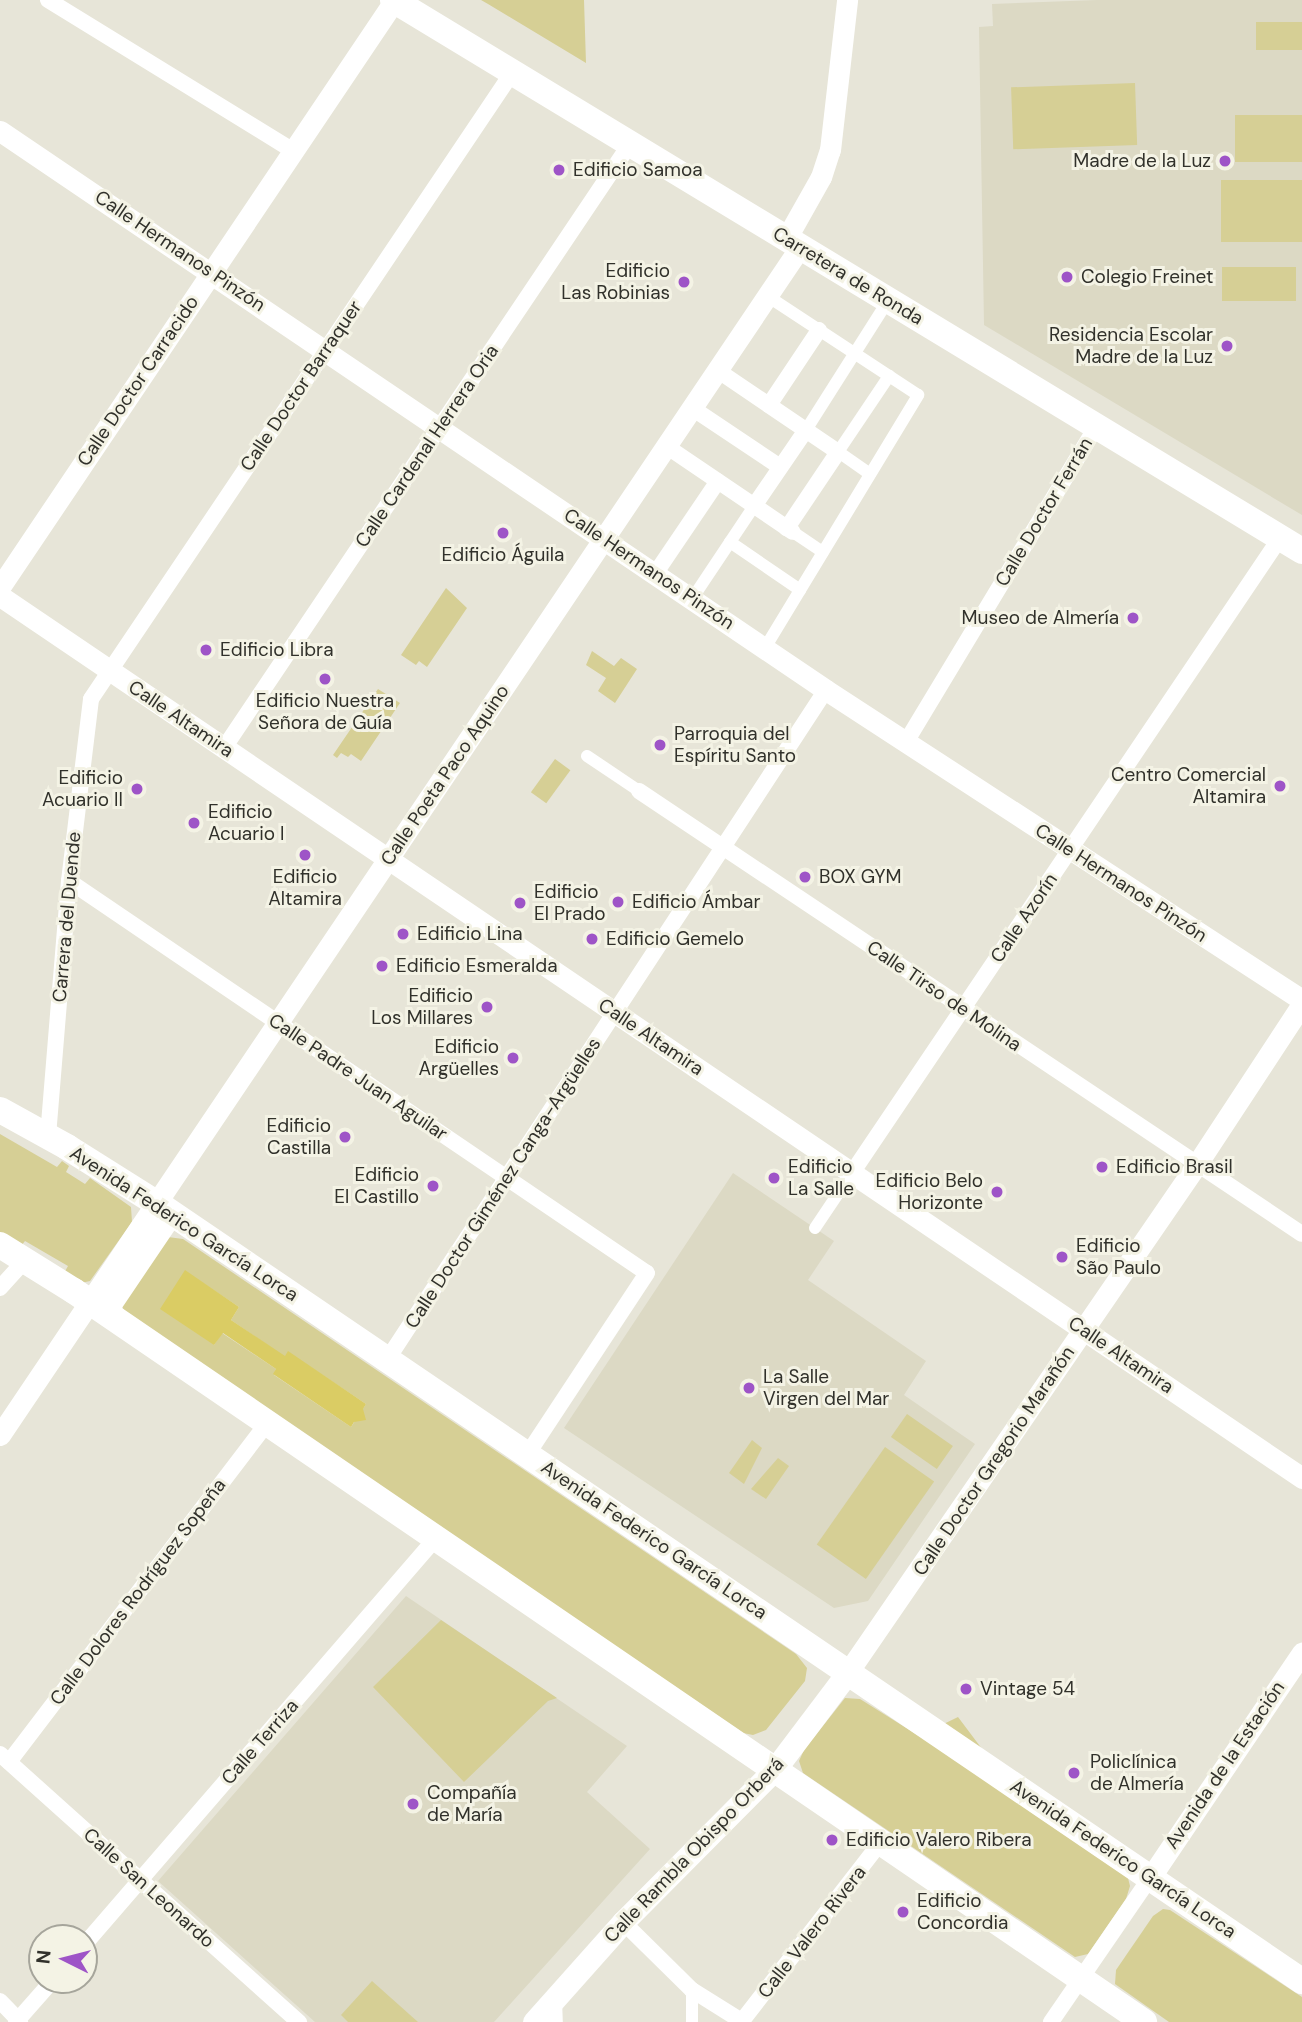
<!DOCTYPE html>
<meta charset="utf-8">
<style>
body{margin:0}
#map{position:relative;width:1302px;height:2022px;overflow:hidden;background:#e7e5d8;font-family:"DM Sans",sans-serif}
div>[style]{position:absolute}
.built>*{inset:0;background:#dcd9c4}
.green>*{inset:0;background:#d6cf95;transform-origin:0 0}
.water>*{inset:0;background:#dacc64}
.pedestrian>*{height:12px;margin:-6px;padding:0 6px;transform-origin:6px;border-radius:6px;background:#fff}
.minor>*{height:16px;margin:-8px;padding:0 8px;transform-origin:8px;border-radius:8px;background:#fff}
.tertiary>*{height:21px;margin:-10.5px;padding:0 10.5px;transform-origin:10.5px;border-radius:10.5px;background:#fff}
.secondary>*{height:23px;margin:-11.5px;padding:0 11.5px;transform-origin:11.5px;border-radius:11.5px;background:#fff}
.primary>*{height:26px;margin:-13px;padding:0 13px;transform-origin:13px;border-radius:13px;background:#fff}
.dots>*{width:19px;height:19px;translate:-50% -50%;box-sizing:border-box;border:4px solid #f4f3e5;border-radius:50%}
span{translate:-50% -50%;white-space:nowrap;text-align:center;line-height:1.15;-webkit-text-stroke:6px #f4f3e5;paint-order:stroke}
.poi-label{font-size:19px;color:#31312b}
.right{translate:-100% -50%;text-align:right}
.left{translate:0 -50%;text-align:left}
.street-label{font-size:19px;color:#31312b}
.north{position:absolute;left:28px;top:1924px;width:70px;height:70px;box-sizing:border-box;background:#f4f3e5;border:2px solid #a6a59b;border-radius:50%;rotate:276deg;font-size:19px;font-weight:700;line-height:28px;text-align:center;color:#31312b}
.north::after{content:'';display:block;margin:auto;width:24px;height:32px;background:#9e54c7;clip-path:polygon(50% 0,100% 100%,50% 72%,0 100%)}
</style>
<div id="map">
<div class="built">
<div style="clip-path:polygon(1097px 0,1302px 0,1302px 515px,984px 325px,979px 27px,993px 26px,992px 4px)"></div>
<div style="clip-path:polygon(733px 1173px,834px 1241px,808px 1280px,926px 1361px,904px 1395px,975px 1444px,868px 1601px,834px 1608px,564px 1428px)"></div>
<div style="clip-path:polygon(406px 1596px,627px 1746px,587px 1792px,650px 1849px,494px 2022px,315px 2022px,158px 1881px)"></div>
</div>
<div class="green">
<div style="clip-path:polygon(481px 0,584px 0,586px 63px,488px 4px)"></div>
<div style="left:1256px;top:22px;width:46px;height:28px"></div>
<div style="left:1135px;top:83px;width:62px;height:124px;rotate:88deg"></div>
<div style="left:1302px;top:115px;width:47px;height:67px;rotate:90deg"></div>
<div style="left:1302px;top:180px;width:62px;height:81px;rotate:90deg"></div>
<div style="left:1296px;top:267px;width:34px;height:74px;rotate:90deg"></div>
<div style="clip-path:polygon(446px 588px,467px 608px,427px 667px,419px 661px,416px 665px,401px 655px)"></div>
<div style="clip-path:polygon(592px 651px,614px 666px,621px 658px,637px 669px,615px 703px,598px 691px,606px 678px,586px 665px)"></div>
<div style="clip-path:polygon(378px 689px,400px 703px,361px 761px,351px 754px,348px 757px,341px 753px,337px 758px,333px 755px)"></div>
<div style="left:555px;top:759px;width:19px;height:41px;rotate:36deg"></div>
<div style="clip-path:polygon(0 1134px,57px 1167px,62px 1161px,69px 1166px,66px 1172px,85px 1184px,90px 1178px,131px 1207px,132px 1222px,90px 1281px,81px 1283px,64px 1273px,68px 1266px,25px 1241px,21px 1246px,0 1236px)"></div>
<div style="clip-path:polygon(evenodd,168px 1237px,183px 1239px,796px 1654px,807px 1668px,805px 1681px,766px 1730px,753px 1735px,743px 1733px,125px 1313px,122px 1306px,168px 1237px,185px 1271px,239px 1307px,231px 1320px,285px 1357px,288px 1352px,366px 1404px,351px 1427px,274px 1375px,276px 1369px,222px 1333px,214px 1345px,185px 1271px)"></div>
<div style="left:907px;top:1414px;width:56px;height:28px;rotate:35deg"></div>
<div style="clip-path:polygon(752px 1440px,762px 1448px,744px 1484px,729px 1473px)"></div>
<div style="left:885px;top:1447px;width:60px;height:119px;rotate:35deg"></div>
<div style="clip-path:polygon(778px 1458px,789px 1466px,766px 1499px,751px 1489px)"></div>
<div style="clip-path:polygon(441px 1620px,557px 1698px,548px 1701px,464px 1782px,373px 1687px)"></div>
<div style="clip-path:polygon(845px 1698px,860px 1699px,919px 1736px,958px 1717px,1028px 1810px,1128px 1878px,1130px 1886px,1126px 1899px,1088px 1954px,1075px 1957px,803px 1773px,799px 1761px,804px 1750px)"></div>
<div style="clip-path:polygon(1163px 1909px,1170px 1910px,1302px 1997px,1302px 2022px,1169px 2022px,1115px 1984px,1116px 1970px,1153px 1916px)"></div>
<div style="clip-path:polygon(372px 1981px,418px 2022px,348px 2022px,341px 2015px)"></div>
</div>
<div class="water">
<div style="clip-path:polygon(185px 1270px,239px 1307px,231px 1320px,285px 1356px,288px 1351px,366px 1404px,363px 1409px,366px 1420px,354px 1422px,351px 1427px,273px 1374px,276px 1369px,223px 1333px,214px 1345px,160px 1309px)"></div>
</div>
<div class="pedestrian">
<div style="left:806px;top:430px;width:153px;rotate:-57.6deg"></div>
<div style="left:870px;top:474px;width:39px;rotate:-145deg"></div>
<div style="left:838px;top:452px;width:92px;rotate:-56.1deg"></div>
<div style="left:793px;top:532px;width:36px;rotate:34deg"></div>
<div style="left:730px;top:542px;width:85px;rotate:34.4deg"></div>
<div style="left:692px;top:599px;width:112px;rotate:-56.3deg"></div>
<div style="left:765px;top:648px;width:296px;rotate:-58.8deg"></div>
<div style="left:918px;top:395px;width:181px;rotate:-146.7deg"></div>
<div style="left:587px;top:756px;width:63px;rotate:33.9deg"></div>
<div style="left:815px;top:1228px;width:66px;rotate:-56.1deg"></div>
<div style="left:692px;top:1990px;width:32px;rotate:90deg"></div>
</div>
<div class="minor">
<div style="left:48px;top:0;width:288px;rotate:31.6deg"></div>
<div style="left:717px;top:370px;width:146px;rotate:34.1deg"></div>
<div style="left:838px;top:452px;width:92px;rotate:123.9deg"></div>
<div style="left:769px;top:405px;width:90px;rotate:-56.3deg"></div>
<div style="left:692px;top:408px;width:106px;rotate:33.8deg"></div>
<div style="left:666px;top:446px;width:153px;rotate:34.1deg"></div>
<div style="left:754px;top:506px;width:92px;rotate:-55.6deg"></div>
<div style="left:655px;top:574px;width:112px;rotate:-55.9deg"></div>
<div style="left:906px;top:742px;width:368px;rotate:-58.9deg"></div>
<div style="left:224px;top:748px;width:728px;rotate:-56.09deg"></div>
<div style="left:639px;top:791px;width:797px;rotate:33.75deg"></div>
<div style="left:69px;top:881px;width:698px;rotate:34.15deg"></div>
<div style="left:647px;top:1273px;width:218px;rotate:123.4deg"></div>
<div style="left:48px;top:1136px;width:256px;rotate:-85.3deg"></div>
<div style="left:69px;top:881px;width:183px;rotate:-83.1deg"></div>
<div style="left:91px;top:699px;width:754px;rotate:-56.08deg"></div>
<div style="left:852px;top:1173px;width:766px;rotate:-56.02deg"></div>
<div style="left:0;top:1288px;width:38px;rotate:-48deg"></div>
<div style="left:387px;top:1360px;width:801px;rotate:-56.77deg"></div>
<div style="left:0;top:1754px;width:402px;rotate:41.9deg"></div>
<div style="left:9px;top:1762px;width:426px;rotate:-52.7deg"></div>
<div style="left:623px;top:1922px;width:97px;rotate:44.6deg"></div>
<div style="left:692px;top:1990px;width:60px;rotate:32.1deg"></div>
<div style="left:84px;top:1945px;width:538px;rotate:-49.14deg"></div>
<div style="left:554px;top:1999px;width:23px;rotate:88deg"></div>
<div style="left:0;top:2001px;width:29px;rotate:46deg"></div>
<div style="left:742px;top:2021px;width:227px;rotate:-52.2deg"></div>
<div style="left:16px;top:2022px;width:56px;rotate:-48.6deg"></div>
<div style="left:1051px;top:2022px;width:175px;rotate:-55.5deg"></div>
</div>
<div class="tertiary">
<div style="left:0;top:131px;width:997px;rotate:34.09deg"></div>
<div style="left:826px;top:690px;width:568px;rotate:33.07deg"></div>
<div style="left:786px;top:239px;width:71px;rotate:-60.6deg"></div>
<div style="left:821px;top:177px;width:28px;rotate:-72deg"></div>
<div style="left:830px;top:150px;width:151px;rotate:-83.5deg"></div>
<div style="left:0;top:587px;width:706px;rotate:-56.08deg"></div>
<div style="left:0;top:596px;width:1573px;rotate:34.11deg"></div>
<div style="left:105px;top:1313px;width:120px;rotate:-55.9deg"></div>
<div style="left:0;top:1435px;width:1432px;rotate:-56.04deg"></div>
<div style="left:848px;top:1672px;width:616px;rotate:-55.51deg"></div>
<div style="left:1197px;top:1164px;width:191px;rotate:-56.7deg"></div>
<div style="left:1150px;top:1878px;width:272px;rotate:-56deg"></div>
</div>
<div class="secondary">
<div style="left:534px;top:2022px;width:134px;rotate:-48.3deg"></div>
<div style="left:623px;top:1922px;width:216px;rotate:-45.2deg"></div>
<div style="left:775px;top:1769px;width:121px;rotate:-53deg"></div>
</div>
<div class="primary">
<div style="left:393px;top:0;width:1063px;rotate:31.22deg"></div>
<div style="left:0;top:1110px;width:77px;rotate:28.9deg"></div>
<div style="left:67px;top:1147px;width:115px;rotate:32.2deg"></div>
<div style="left:164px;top:1208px;width:1376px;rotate:34.19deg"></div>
<div style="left:0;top:1245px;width:87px;rotate:31.9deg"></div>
<div style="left:74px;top:1291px;width:1296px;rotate:34.34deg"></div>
</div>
<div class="dots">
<div style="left:1225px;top:161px;background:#9e54c7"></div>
<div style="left:559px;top:170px;background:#9e54c7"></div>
<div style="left:1067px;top:277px;background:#9e54c7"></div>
<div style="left:684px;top:282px;background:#9e54c7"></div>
<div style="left:1227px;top:346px;background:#9e54c7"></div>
<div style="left:503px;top:533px;background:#9e54c7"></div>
<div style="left:1133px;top:618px;background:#9e54c7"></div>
<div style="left:206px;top:650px;background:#9e54c7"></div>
<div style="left:325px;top:679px;background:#9e54c7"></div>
<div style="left:660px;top:745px;background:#9e54c7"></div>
<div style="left:1280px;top:786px;background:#9e54c7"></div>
<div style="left:137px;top:789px;background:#9e54c7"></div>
<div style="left:194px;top:823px;background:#9e54c7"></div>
<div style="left:305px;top:855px;background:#9e54c7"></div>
<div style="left:805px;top:877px;background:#9e54c7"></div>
<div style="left:618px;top:902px;background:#9e54c7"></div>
<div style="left:520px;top:903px;background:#9e54c7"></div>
<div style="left:403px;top:934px;background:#9e54c7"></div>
<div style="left:592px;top:939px;background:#9e54c7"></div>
<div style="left:382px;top:966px;background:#9e54c7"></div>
<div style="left:487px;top:1007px;background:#9e54c7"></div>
<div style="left:513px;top:1058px;background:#9e54c7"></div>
<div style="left:345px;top:1137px;background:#9e54c7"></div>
<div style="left:1102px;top:1167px;background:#9e54c7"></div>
<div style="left:774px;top:1178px;background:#9e54c7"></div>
<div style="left:433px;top:1186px;background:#9e54c7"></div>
<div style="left:997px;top:1192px;background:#9e54c7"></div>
<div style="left:1062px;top:1257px;background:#9e54c7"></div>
<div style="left:749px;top:1388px;background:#9e54c7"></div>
<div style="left:966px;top:1689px;background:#9e54c7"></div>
<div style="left:1074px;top:1773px;background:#9e54c7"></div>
<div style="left:413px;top:1804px;background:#9e54c7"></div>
<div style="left:832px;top:1840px;background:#9e54c7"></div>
<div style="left:903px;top:1912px;background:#9e54c7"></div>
</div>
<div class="poi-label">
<span class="right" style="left:1211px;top:161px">Madre de la Luz</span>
<span class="left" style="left:573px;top:170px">Edificio Samoa</span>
<span class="right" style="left:670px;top:282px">Edificio<br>Las Robinias</span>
<span class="left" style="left:1081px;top:277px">Colegio Freinet</span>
<span class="right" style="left:1213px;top:346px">Residencia Escolar<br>Madre de la Luz</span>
<span style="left:503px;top:555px">Edificio Águila</span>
<span class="right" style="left:1119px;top:618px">Museo de Almería</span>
<span class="left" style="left:220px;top:650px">Edificio Libra</span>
<span style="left:325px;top:712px">Edificio Nuestra<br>Señora de Guía</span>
<span class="left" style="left:674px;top:745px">Parroquia del<br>Espíritu Santo</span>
<span class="right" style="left:1266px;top:786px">Centro Comercial<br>Altamira</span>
<span class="right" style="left:123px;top:789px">Edificio<br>Acuario II</span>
<span class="left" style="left:208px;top:823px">Edificio<br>Acuario I</span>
<span style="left:305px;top:888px">Edificio<br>Altamira</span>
<span class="left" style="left:819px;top:877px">BOX GYM</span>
<span class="left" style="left:534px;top:903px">Edificio<br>El Prado</span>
<span class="left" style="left:632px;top:902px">Edificio Ámbar</span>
<span class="left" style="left:417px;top:934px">Edificio Lina</span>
<span class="left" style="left:606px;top:939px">Edificio Gemelo</span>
<span class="left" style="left:396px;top:966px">Edificio Esmeralda</span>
<span class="right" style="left:473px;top:1007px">Edificio<br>Los Millares</span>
<span class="right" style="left:499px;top:1058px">Edificio<br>Argüelles</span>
<span class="right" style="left:331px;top:1137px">Edificio<br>Castilla</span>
<span class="left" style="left:788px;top:1178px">Edificio<br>La Salle</span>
<span class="left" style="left:1116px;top:1167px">Edificio Brasil</span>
<span class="right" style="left:419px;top:1186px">Edificio<br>El Castillo</span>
<span class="right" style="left:983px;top:1192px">Edificio Belo<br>Horizonte</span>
<span class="left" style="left:1076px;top:1257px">Edificio<br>São Paulo</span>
<span class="left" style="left:763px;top:1388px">La Salle<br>Virgen del Mar</span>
<span class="left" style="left:980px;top:1689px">Vintage 54</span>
<span class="left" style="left:1090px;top:1773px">Policlínica<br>de Almería</span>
<span class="left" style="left:427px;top:1804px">Compañía<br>de María</span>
<span class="left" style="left:846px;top:1840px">Edificio Valero Ribera</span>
<span class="left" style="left:917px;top:1912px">Edificio<br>Concordia</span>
</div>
<div class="street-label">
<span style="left:180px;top:251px;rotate:34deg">Calle Hermanos Pinzón</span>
<span style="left:848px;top:276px;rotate:31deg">Carretera de Ronda</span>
<span style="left:138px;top:381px;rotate:-56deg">Calle Doctor Carracido</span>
<span style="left:301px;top:386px;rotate:-56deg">Calle Doctor Barraquer</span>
<span style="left:427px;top:446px;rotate:-56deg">Calle Cardenal Herrera Oria</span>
<span style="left:1044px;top:512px;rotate:-59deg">Calle Doctor Ferrán</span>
<span style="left:649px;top:569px;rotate:34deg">Calle Hermanos Pinzón</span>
<span style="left:181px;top:719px;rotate:34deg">Calle Altamira</span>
<span style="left:445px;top:775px;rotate:-56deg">Calle Poeta Paco Aquino</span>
<span style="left:1121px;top:883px;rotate:33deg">Calle Hermanos Pinzón</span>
<span style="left:67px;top:917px;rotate:-85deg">Carrera del Duende</span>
<span style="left:1024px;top:918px;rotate:-56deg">Calle Azorín</span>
<span style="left:944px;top:996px;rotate:34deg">Calle Tirso de Molina</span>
<span style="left:651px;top:1037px;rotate:34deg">Calle Altamira</span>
<span style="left:358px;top:1077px;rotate:34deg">Calle Padre Juan Aguilar</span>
<span style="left:503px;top:1183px;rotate:-57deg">Calle Doctor Giménez Canga-Argüelles</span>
<span style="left:184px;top:1224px;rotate:33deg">Avenida Federico García Lorca</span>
<span style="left:1121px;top:1355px;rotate:34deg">Calle Altamira</span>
<span style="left:994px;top:1461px;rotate:-56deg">Calle Doctor Gregorio Marañón</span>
<span style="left:654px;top:1540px;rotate:34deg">Avenida Federico García Lorca</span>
<span style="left:138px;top:1592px;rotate:-53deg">Calle Dolores Rodríguez Sopeña</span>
<span style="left:260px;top:1742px;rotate:-49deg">Calle Terriza</span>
<span style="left:1225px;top:1765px;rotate:-56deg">Avenida de la Estación</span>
<span style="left:694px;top:1850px;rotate:-46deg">Calle Rambla Obispo Orberá</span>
<span style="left:1123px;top:1859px;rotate:34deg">Avenida Federico García Lorca</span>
<span style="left:149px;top:1888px;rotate:42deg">Calle San Leonardo</span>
<span style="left:812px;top:1932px;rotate:-52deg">Calle Valero Rivera</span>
</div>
<div class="north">N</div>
</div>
